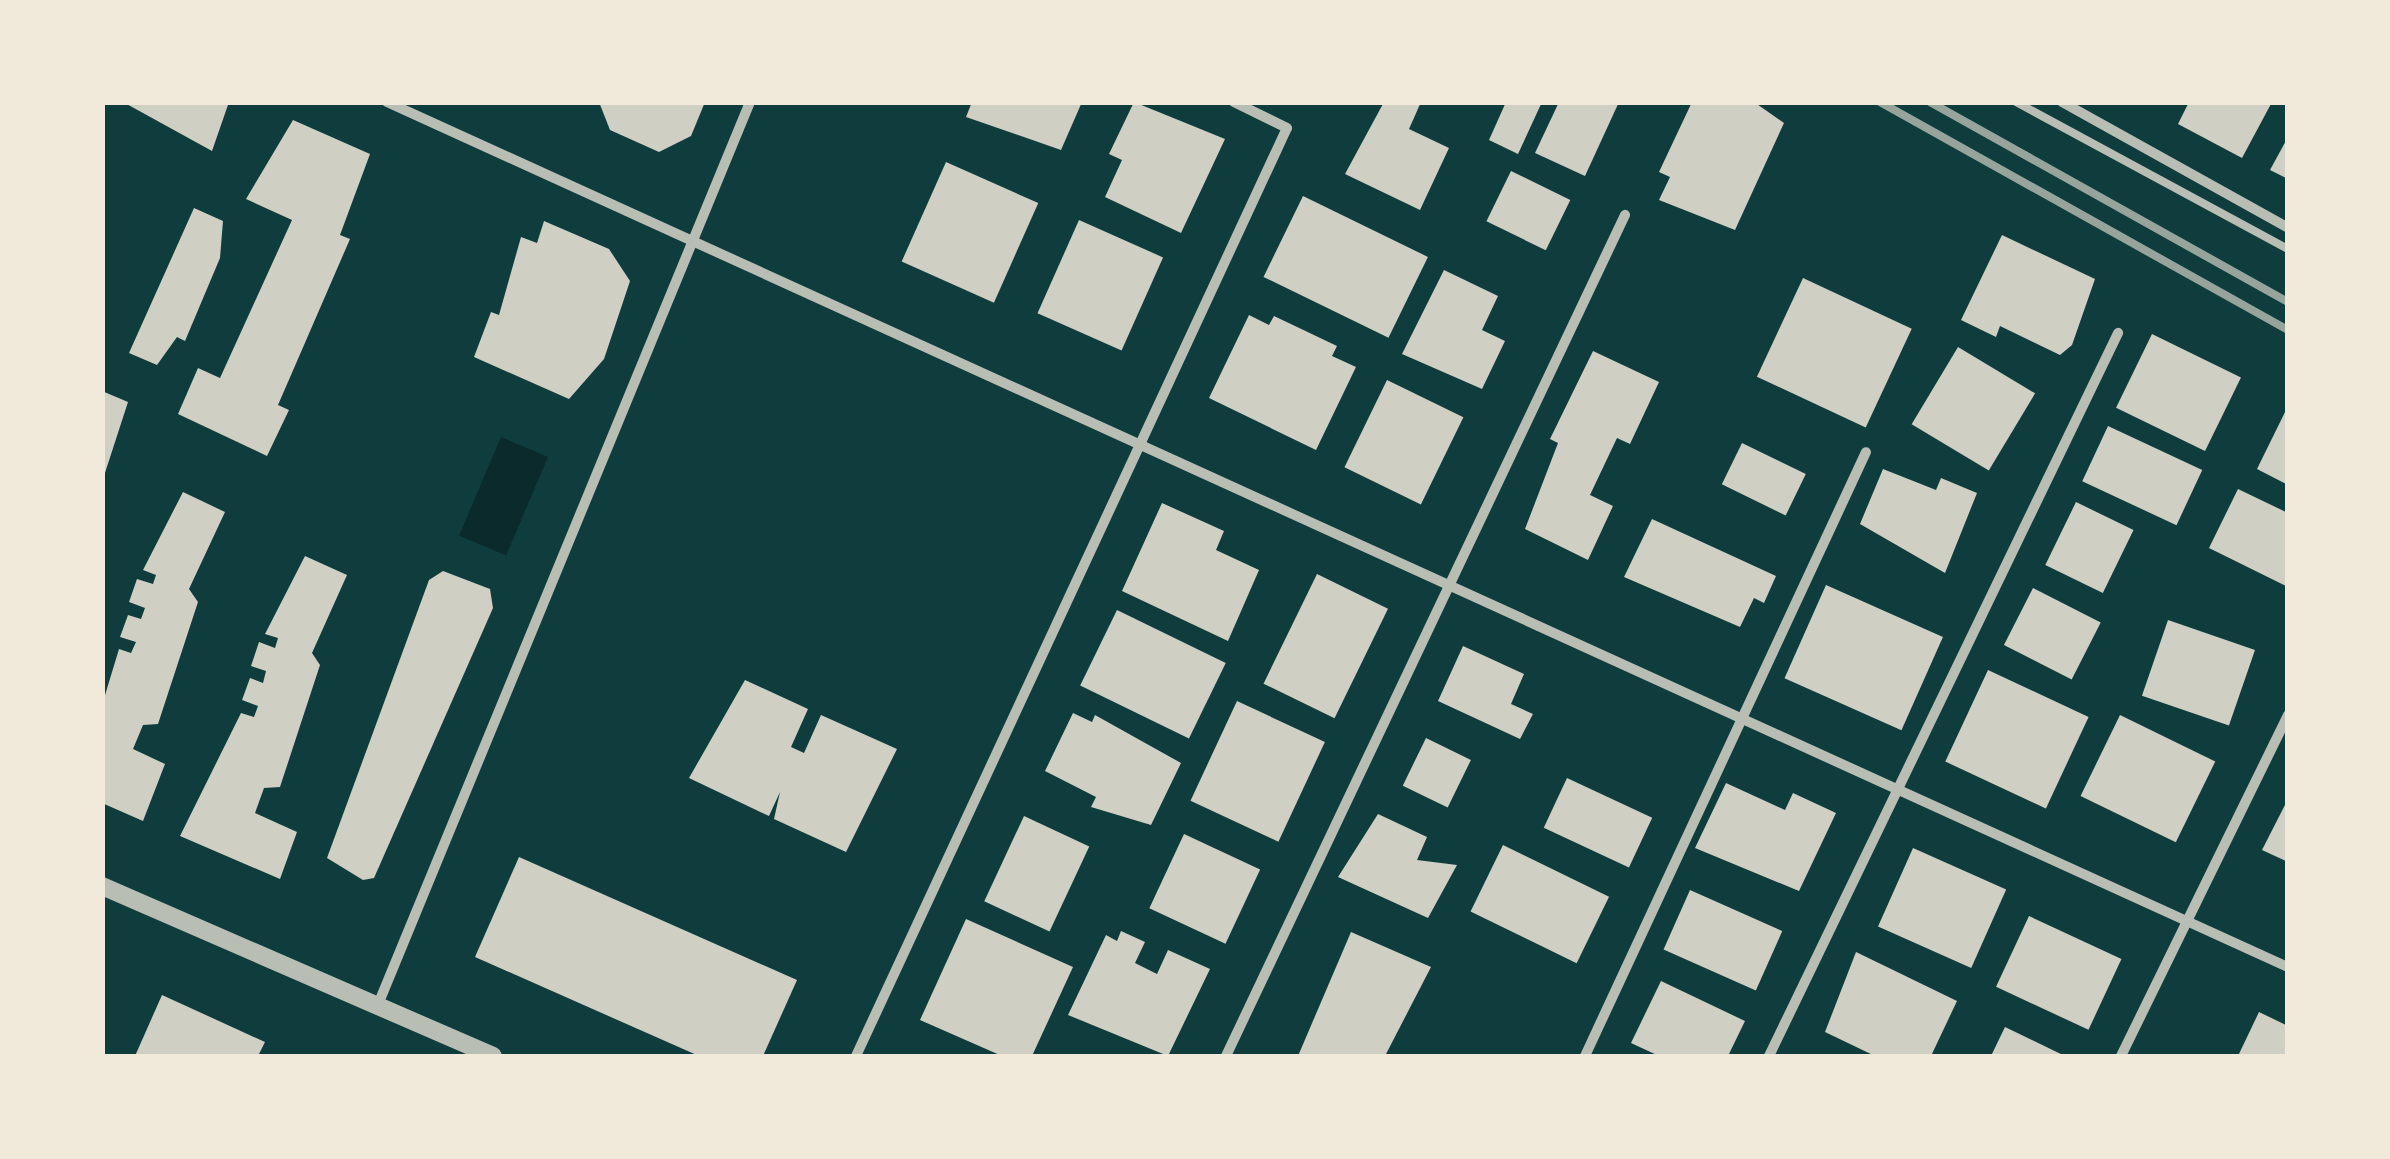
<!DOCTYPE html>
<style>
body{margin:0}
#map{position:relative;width:2390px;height:1159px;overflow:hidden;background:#0f3d3e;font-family:"Varela Round",sans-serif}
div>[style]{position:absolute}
.water>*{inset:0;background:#0a2a2b;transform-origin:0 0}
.building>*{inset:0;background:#cfcfc3;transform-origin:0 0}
.service>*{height:8px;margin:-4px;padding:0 4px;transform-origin:4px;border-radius:4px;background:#b8beb3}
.minor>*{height:10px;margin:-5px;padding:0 5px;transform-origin:5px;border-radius:5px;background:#b8beb3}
.tertiary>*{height:18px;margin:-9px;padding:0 9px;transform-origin:9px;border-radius:9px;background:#b8beb3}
.rail>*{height:8px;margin:-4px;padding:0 4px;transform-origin:4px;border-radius:4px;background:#97a49c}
span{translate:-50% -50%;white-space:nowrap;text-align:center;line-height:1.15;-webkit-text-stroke:8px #f1e9da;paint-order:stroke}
.frame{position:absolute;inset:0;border:105px solid #f1e9da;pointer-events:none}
</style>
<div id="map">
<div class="water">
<div style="left:501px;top:437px;width:51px;height:107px;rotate:23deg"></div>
</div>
<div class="building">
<div style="clip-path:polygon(123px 102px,229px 102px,212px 151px)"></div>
<div style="clip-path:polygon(599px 102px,705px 102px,691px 136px,659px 152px,610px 130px)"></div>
<div style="clip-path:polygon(972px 102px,1082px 102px,1061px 150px,966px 117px)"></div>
<div style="clip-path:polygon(1134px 102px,1225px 139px,1181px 233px,1105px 197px,1122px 160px,1109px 154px)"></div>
<div style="clip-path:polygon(1384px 102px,1421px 102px,1409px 129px,1449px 148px,1420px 210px,1345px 174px)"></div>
<div style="clip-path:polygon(1506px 102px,1542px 102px,1518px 154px,1489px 140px)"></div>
<div style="clip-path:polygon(1559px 102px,1619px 102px,1585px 176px,1535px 153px)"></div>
<div style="clip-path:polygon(1692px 102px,1754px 102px,1784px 123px,1735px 230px,1659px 200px,1670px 177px,1659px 172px)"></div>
<div style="clip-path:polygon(2189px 102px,2272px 102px,2242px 158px,2178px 124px)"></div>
<div style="clip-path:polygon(293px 120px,370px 154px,340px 235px,350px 239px,278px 405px,289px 410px,267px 456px,178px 414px,198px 368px,220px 378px,292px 220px,246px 199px)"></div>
<div style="clip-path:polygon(2288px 137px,2288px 179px,2270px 170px)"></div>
<div style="left:946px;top:162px;width:101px;height:109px;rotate:24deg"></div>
<div style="left:1511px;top:171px;width:66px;height:56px;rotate:26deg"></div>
<div style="left:1303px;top:196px;width:139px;height:90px;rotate:26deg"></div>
<div style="clip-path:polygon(194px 208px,223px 221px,220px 258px,185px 341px,177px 337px,157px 365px,129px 353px)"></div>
<div style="left:1079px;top:220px;width:92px;height:102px;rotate:24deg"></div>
<div style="clip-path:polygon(544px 221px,609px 249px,630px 281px,604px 359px,569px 399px,474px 357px,491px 312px,499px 315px,521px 237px,537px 243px)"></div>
<div style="clip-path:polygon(2002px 235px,2095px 279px,2072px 345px,2060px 355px,2000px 326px,1996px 337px,1961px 320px)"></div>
<div style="clip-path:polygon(1444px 270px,1498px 296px,1482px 330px,1505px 341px,1482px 389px,1402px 354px)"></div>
<div style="left:1803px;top:278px;width:120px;height:109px;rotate:25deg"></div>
<div style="clip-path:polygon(1249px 315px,1269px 325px,1274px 316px,1337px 346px,1332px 356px,1356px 367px,1316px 450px,1209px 398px)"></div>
<div style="left:2152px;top:334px;width:99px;height:82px;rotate:26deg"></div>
<div style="left:1958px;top:347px;width:90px;height:90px;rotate:31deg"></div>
<div style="clip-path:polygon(1593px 351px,1659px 382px,1630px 444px,1617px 438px,1590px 495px,1613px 506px,1588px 560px,1525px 529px,1558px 443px,1550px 439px)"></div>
<div style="left:1387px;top:380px;width:85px;height:97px;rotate:26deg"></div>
<div style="clip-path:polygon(102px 391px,128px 402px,103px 479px,102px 479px)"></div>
<div style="clip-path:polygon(2288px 406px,2288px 485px,2257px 469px)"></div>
<div style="left:2108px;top:426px;width:104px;height:61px;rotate:25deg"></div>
<div style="left:1742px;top:443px;width:71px;height:46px;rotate:26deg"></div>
<div style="clip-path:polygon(1883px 469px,1936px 490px,1941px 478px,1977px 493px,1945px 573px,1860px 524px)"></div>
<div style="clip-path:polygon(2238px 489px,2288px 513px,2288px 587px,2209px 548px)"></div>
<div style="clip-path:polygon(183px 492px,225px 512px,189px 589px,198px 602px,158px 724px,143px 725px,133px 749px,165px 764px,143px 821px,102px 803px,102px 705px,119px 649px,131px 653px,136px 642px,120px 637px,128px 615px,141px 619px,145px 608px,129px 602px,137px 579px,153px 584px,156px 575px,143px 570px)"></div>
<div style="left:2076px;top:502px;width:64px;height:70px;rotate:26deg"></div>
<div style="clip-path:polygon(1162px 503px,1224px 531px,1216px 550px,1259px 570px,1228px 641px,1122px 591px)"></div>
<div style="clip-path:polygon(1652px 519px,1776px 576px,1764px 603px,1754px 598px,1740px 627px,1624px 577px)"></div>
<div style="clip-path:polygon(305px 556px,347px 575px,312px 653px,320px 665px,280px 787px,264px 788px,255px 813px,297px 832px,280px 879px,180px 836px,241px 713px,254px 717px,258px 706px,242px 700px,250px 678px,263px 683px,266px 671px,251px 666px,259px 642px,275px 648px,278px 638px,265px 634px)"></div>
<div style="clip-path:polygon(443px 571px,490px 589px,493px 608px,374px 878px,363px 880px,327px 858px,429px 580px)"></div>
<div style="left:1317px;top:574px;width:79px;height:122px;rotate:26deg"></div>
<div style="left:1826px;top:585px;width:128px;height:102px;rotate:24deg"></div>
<div style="left:2033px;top:588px;width:76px;height:64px;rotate:27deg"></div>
<div style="left:1117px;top:610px;width:121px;height:84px;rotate:26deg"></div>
<div style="left:2168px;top:620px;width:92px;height:80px;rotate:19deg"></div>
<div style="clip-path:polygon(1463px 646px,1524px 674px,1511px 704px,1533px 714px,1520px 739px,1438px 701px)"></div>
<div style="left:1988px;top:670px;width:111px;height:101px;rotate:25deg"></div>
<div style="clip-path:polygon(745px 680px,808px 709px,791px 747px,804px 753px,821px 715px,897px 749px,846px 852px,774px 819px,780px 792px,769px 816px,689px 778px)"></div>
<div style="left:1237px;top:701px;width:97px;height:110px;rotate:25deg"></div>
<div style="clip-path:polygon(1073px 713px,1092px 722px,1095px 715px,1181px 763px,1151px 825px,1091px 807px,1096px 797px,1045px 771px)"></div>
<div style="left:2120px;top:715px;width:106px;height:90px;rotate:26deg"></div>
<div style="left:1426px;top:738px;width:50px;height:53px;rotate:26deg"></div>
<div style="left:1567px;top:778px;width:94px;height:55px;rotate:25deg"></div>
<div style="clip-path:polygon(1726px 783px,1785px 810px,1793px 793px,1836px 813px,1799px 891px,1695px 848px)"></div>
<div style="clip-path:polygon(2288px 799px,2288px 862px,2262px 850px)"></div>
<div style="clip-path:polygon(1378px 814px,1427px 837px,1417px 860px,1457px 865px,1428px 918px,1338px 877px)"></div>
<div style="left:1024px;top:816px;width:72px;height:94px;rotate:25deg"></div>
<div style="left:1184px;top:834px;width:84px;height:82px;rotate:25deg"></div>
<div style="left:1503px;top:845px;width:118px;height:74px;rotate:26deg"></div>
<div style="left:1913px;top:848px;width:102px;height:86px;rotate:24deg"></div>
<div style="clip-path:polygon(519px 857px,797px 980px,763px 1056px,699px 1056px,475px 957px)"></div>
<div style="left:1690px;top:890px;width:101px;height:65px;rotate:24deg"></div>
<div style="left:2029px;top:916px;width:102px;height:78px;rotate:25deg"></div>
<div style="clip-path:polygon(966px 919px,1073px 967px,1032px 1056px,1002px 1056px,920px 1020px)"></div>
<div style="clip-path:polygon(1121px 931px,1145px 942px,1135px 963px,1157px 974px,1168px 950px,1210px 969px,1168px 1056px,1068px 1015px,1106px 935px,1117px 941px)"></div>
<div style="clip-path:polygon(1351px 932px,1431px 967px,1385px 1056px,1298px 1056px)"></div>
<div style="clip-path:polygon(1856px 952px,1957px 1001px,1931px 1056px,1875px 1056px,1825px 1032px)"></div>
<div style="clip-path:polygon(1661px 981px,1745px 1021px,1728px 1056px,1659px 1056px,1631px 1043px)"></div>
<div style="clip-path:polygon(162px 995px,265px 1042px,258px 1056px,135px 1056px)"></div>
<div style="clip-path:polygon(2259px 1012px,2288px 1026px,2288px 1056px,2238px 1056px)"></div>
<div style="clip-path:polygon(2005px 1027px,2065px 1056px,1991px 1056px)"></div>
</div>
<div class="service">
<div style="left:2016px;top:102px;width:309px;rotate:28.4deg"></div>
</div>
<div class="minor">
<div style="left:387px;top:102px;width:2089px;rotate:24.47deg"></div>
<div style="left:2062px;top:102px;width:259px;rotate:29.1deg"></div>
<div style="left:377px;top:1007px;width:979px;rotate:-67.6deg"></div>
<div style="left:856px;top:1056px;width:1023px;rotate:-65.09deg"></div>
<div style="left:1287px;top:128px;width:59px;rotate:-153.9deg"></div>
<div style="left:1226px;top:1056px;width:931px;rotate:-64.62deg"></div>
<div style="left:1585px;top:1056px;width:666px;rotate:-65.05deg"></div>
<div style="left:1769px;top:1056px;width:803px;rotate:-64.23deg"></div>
<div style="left:2121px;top:1056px;width:380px;rotate:-63.9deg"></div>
</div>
<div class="tertiary">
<div style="left:102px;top:886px;width:426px;rotate:23.5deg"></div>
</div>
<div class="rail">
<div style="left:1880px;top:102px;width:467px;rotate:29.2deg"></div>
<div style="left:1930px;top:102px;width:410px;rotate:29.2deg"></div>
</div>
<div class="frame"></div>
</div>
